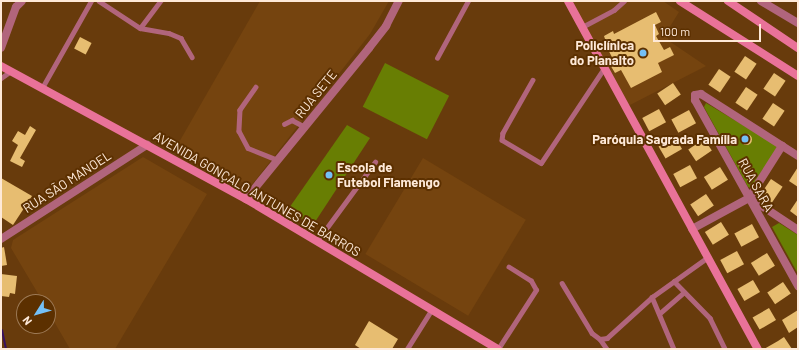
<!DOCTYPE html>
<meta charset="utf-8">
<style>
body{margin:0}
#map{position:relative;width:799px;height:350px;overflow:hidden;background:#683b0c;font-family:Barlow,sans-serif}
div>[style]{position:absolute}
.built>*{inset:0;background:#75440f;transform-origin:0 0}
.green>*{inset:0;background:#687e03;transform-origin:0 0}
.stream>*{height:2px;margin:-1px;padding:0 1px;transform-origin:1px;border-radius:1px;background:#381060}
.building>*{inset:0;background:#e7bd71;transform-origin:0 0}
.round{border-radius:50%}
.lane>*{height:4.5px;margin:-2.25px;padding:0 2.25px;transform-origin:2.25px;border-radius:2.25px;background:#b1657c}
.street>*{height:8px;margin:-4px;padding:0 4px;transform-origin:4px;border-radius:4px;background:#b1657c}
.secondary>*{height:8px;margin:-4px;padding:0 4px;transform-origin:4px;border-radius:4px;background:#e97299}
.dots>*{width:11px;height:11px;translate:-50% -50%;box-sizing:border-box;border:2px solid #5c3000;border-radius:50%}
span{translate:-50% -50%;white-space:nowrap;text-align:center;line-height:1.15;-webkit-text-stroke:4px #5c3000;paint-order:stroke}
.poi-label{font-size:13px;color:#fee9d8;font-weight:700}
.right{translate:-100% -50%;text-align:right}
.left{translate:0 -50%;text-align:left}
.street-label{font-size:13px;color:#fee9d8}
.frame{position:absolute;inset:0;border:2px solid #fee9d8;pointer-events:none}
.north{position:absolute;left:16px;top:294px;width:40px;height:40px;box-sizing:border-box;background:#5c3000;border:1px solid #9d7a56;border-radius:50%;rotate:233deg;font-size:11px;font-weight:700;line-height:16px;text-align:center;color:#fee9d8}
.north::after{content:'';display:block;margin:auto;width:14px;height:18px;background:#74c0f6;clip-path:polygon(50% 0,100% 100%,50% 72%,0 100%)}
.scale{position:absolute;left:653px;top:24px;width:108px;height:18px;box-sizing:border-box;border:2px solid #fee9d8;border-top:0;padding-left:5px;font-size:12px;line-height:14px;white-space:nowrap;color:#fee9d8;-webkit-text-stroke:3px #5c3000;paint-order:stroke}
</style>
<div id="map">
<div class="built">
<div style="clip-path:polygon(260px 1px,389px 1px,370px 34px,250px 187px,178px 144px)"></div>
<div style="clip-path:polygon(571px 1px,663px 1px,679px 12px,666px 33px,669px 41px,706px 66px,628px 106px)"></div>
<div style="clip-path:polygon(143px 157px,207px 194px,115px 349px,70px 349px,48px 311px,48px 302px,43px 302px,11px 248px,13px 240px)"></div>
<div style="left:423px;top:158px;width:120px;height:112px;rotate:31deg"></div>
</div>
<div class="green">
<div style="left:385px;top:63px;width:72px;height:49px;rotate:27deg"></div>
<div style="clip-path:polygon(706px 103px,778px 146px,751px 188px,748px 187px,704px 107px)"></div>
<div style="clip-path:polygon(347px 125px,370px 138px,313px 225px,287px 211px)"></div>
<div style="clip-path:polygon(779px 223px,798px 235px,798px 274px,772px 227px)"></div>
</div>
<div class="stream">
<div style="left:2px;top:330px;width:19px;rotate:78deg"></div>
</div>
<div class="building">
<div style="clip-path:polygon(656px 12px,661px 22px,655px 25px,659px 34px,656px 36px,664px 50px,670px 47px,674px 55px,658px 63px,662px 72px,631px 88px,621px 70px,615px 73px,609px 63px,614px 61px,603px 40px,605px 39px,604px 36px,613px 31px,614px 34px)"></div>
<div style="left:80px;top:37px;width:13px;height:13px;rotate:27deg"></div>
<div style="left:745px;top:56px;width:14px;height:19px;rotate:34deg"></div>
<div style="left:719px;top:69px;width:14px;height:19px;rotate:34deg"></div>
<div style="left:774px;top:73px;width:14px;height:19px;rotate:34deg"></div>
<div style="left:673px;top:83px;width:14px;height:19px;rotate:56deg"></div>
<div style="left:746px;top:87px;width:14px;height:19px;rotate:34deg"></div>
<div style="left:773px;top:103px;width:14px;height:19px;rotate:34deg"></div>
<div style="left:659px;top:109px;width:15px;height:19px;rotate:62deg"></div>
<div style="left:689px;top:110px;width:15px;height:20px;rotate:62deg"></div>
<div style="clip-path:polygon(30px 126px,36px 130px,20px 158px,25px 161px,22px 167px,10px 161px,18px 145px,12px 141px,18px 131px,25px 135px)"></div>
<div class="round" style="left:740.5px;top:133.5px;width:11px;height:11px"></div>
<div style="left:675px;top:137px;width:14px;height:19px;rotate:60deg"></div>
<div style="left:704px;top:139px;width:14px;height:19px;rotate:56deg"></div>
<div style="clip-path:polygon(746px 161px,756px 177px,750px 184px,738px 165px)"></div>
<div style="left:690px;top:165px;width:15px;height:19px;rotate:62deg"></div>
<div style="left:720px;top:167px;width:15px;height:19px;rotate:58deg"></div>
<div style="clip-path:polygon(798px 167px,798px 187px,789px 181px)"></div>
<div style="clip-path:polygon(1px 178px,32px 196px,13px 225px,1px 217px)"></div>
<div style="left:771px;top:179px;width:14px;height:19px;rotate:34deg"></div>
<div style="left:706px;top:194px;width:14px;height:19px;rotate:56deg"></div>
<div style="clip-path:polygon(798px 199px,798px 217px,790px 211px)"></div>
<div style="left:721px;top:222px;width:15px;height:19px;rotate:58deg"></div>
<div style="left:752px;top:224px;width:15px;height:20px;rotate:62deg"></div>
<div style="clip-path:polygon(4px 247px,7px 265px,1px 266px,1px 248px)"></div>
<div style="left:737px;top:251px;width:15px;height:19px;rotate:62deg"></div>
<div style="left:767px;top:253px;width:15px;height:19px;rotate:58deg"></div>
<div style="clip-path:polygon(1px 274px,17px 276px,15px 294px,10px 293px,9px 297px,1px 296px)"></div>
<div style="left:753px;top:280px;width:14px;height:18px;rotate:60deg"></div>
<div style="left:783px;top:282px;width:14px;height:19px;rotate:56deg"></div>
<div style="left:769px;top:308px;width:14px;height:19px;rotate:60deg"></div>
<div style="clip-path:polygon(798px 310px,798px 327px,789px 333px,782px 320px)"></div>
<div style="clip-path:polygon(369px 321px,398px 339px,392px 349px,361px 349px,355px 345px)"></div>
<div style="clip-path:polygon(784px 337px,792px 349px,764px 349px,778px 341px)"></div>
</div>
<div class="lane">
<div style="left:99px;top:1px;width:49px;rotate:33.4deg"></div>
<div style="left:140px;top:28px;width:34px;rotate:-53deg"></div>
<div style="left:582px;top:27px;width:36px;rotate:-28deg"></div>
<div style="left:614px;top:10px;width:13px;rotate:-42deg"></div>
<div style="left:140px;top:28px;width:29px;rotate:10deg"></div>
<div style="left:169px;top:33px;width:13px;rotate:23deg"></div>
<div style="left:181px;top:38px;width:22px;rotate:60deg"></div>
<div style="left:437px;top:58px;width:65px;rotate:-61.5deg"></div>
<div style="left:1px;top:78px;width:12px;rotate:-35deg"></div>
<div style="left:533px;top:80px;width:61px;rotate:119.5deg"></div>
<div style="left:503px;top:133px;width:7px;rotate:98deg"></div>
<div style="left:502px;top:140px;width:45px;rotate:30.5deg"></div>
<div style="left:541px;top:163px;width:114px;rotate:-56.4deg"></div>
<div style="left:256px;top:87px;width:28px;rotate:125deg"></div>
<div style="left:240px;top:110px;width:21px;rotate:93deg"></div>
<div style="left:239px;top:131px;width:19px;rotate:62deg"></div>
<div style="left:248px;top:148px;width:32px;rotate:22deg"></div>
<div style="left:42px;top:88px;width:100px;rotate:-60.6deg"></div>
<div style="left:284px;top:124px;width:9px;rotate:-27deg"></div>
<div style="left:292px;top:120px;width:15px;rotate:28deg"></div>
<div style="left:317px;top:241px;width:98px;rotate:-53.7deg"></div>
<div style="left:674px;top:281px;width:52px;rotate:45.8deg"></div>
<div style="left:710px;top:318px;width:34px;rotate:64deg"></div>
<div style="left:562px;top:283px;width:58px;rotate:59deg"></div>
<div style="left:592px;top:333px;width:10px;rotate:37deg"></div>
<div style="left:600px;top:339px;width:7px;rotate:-8deg"></div>
<div style="left:607px;top:338px;width:61px;rotate:-42.3deg"></div>
<div style="left:652px;top:297px;width:69px;rotate:-35.5deg"></div>
<div style="left:652px;top:297px;width:56px;rotate:67.1deg"></div>
<div style="left:659px;top:314px;width:33px;rotate:-41deg"></div>
<div style="left:600px;top:339px;width:12px;rotate:55deg"></div>
<div style="left:407px;top:349px;width:47px;rotate:-58deg"></div>
<div style="left:498px;top:349px;width:70px;rotate:-57.2deg"></div>
<div style="left:536px;top:290px;width:10px;rotate:-119deg"></div>
<div style="left:531px;top:281px;width:26px;rotate:-148deg"></div>
</div>
<div class="street">
<div style="left:761px;top:1px;width:43px;rotate:30.7deg"></div>
<div style="left:1px;top:48px;width:44px;rotate:-69.9deg"></div>
<div style="left:16px;top:7px;width:8px;rotate:-45deg"></div>
<div style="left:798px;top:156px;width:115px;rotate:-147.4deg"></div>
<div style="left:701px;top:94px;width:6px;rotate:171deg"></div>
<div style="left:695px;top:95px;width:5px;rotate:90deg"></div>
<div style="left:695px;top:100px;width:213px;rotate:61deg"></div>
<div style="left:750px;top:198px;width:58px;rotate:33.7deg"></div>
<div style="left:246px;top:199px;width:195px;rotate:-50.8deg"></div>
<div style="left:369px;top:48px;width:28px;rotate:-52deg"></div>
<div style="left:386px;top:26px;width:28px;rotate:-63deg"></div>
<div style="left:692px;top:229px;width:65px;rotate:-28.5deg"></div>
<div style="left:749px;top:198px;width:62px;rotate:-57.6deg"></div>
<div style="left:1px;top:239px;width:174px;rotate:-32.8deg"></div>
</div>
<div class="secondary">
<div style="left:568px;top:1px;width:396px;rotate:61.4deg"></div>
<div style="left:680px;top:1px;width:140px;rotate:32.4deg"></div>
<div style="left:728px;top:1px;width:84px;rotate:33.9deg"></div>
<div style="left:1px;top:66px;width:279px;rotate:28.5deg"></div>
<div style="left:246px;top:199px;width:293px;rotate:30.8deg"></div>
</div>
<div class="dots">
<div style="left:643px;top:53px;background:#74c0f6"></div>
<div style="left:745px;top:139px;background:#74c0f6"></div>
<div style="left:329px;top:175px;background:#74c0f6"></div>
</div>
<div class="poi-label">
<span class="right" style="left:634px;top:53px">Policlínica<br>do Planalto</span>
<span class="right" style="left:737px;top:139px">Paróquia Sagrada Família</span>
<span class="left" style="left:337px;top:175px">Escola de<br>Futebol Flamengo</span>
</div>
<div class="street-label">
<span style="left:316px;top:94px;rotate:-51deg">RUA SETE</span>
<span style="left:67px;top:182px;rotate:-33deg">RUA SÃO MANOEL</span>
<span style="left:756px;top:185px;rotate:61deg">RUA SARA</span>
<span style="left:257px;top:194px;rotate:30deg">AVENIDA GONÇALO ANTUNES DE BARROS</span>
</div>
<div class="frame"></div>
<div class="north">N</div>
<div class="scale">100 m</div>
</div>
